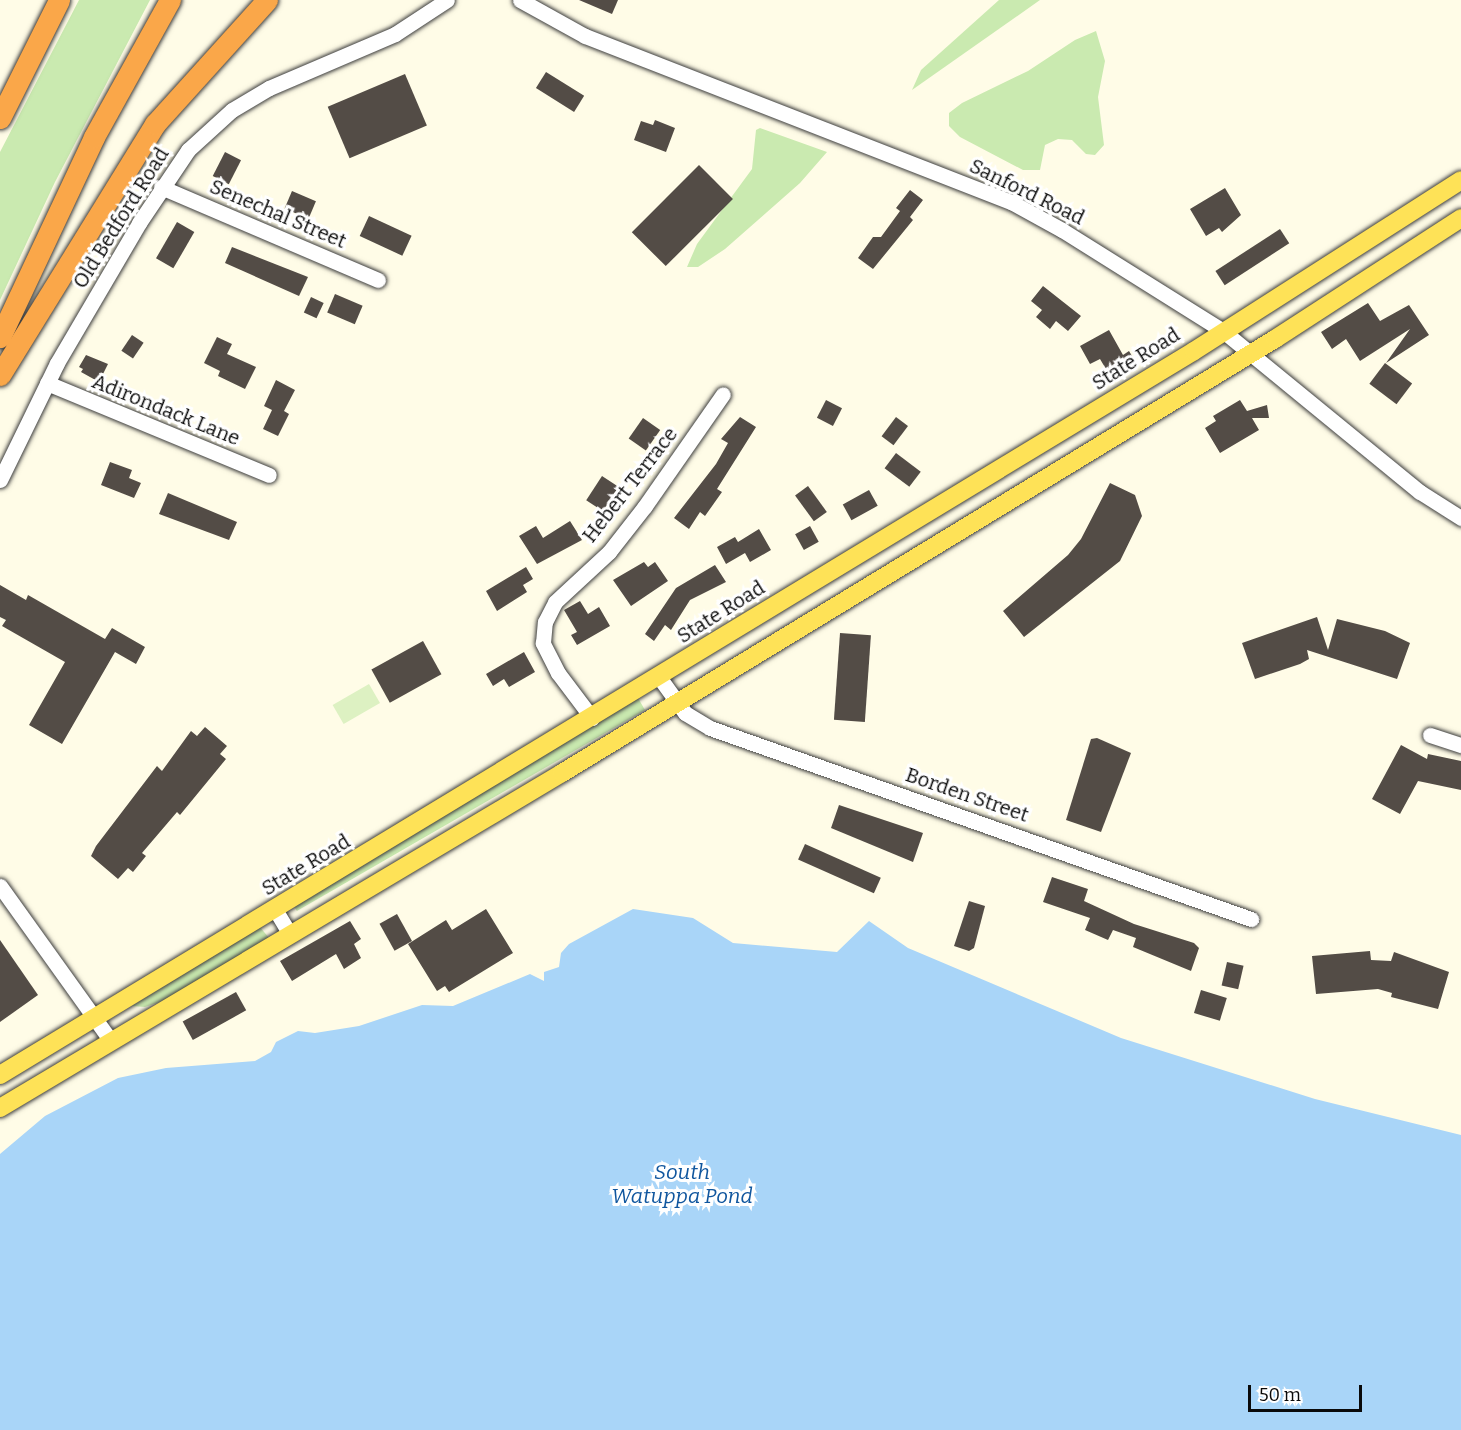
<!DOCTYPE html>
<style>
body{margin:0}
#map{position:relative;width:1461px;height:1430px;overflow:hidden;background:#fffce7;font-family:Bitter,serif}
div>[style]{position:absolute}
.green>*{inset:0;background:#caeab0;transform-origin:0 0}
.pitch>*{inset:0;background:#ddf1c2;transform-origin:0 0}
.water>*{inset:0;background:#a9d5f8}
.building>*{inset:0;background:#534c46;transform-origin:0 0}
.roads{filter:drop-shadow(0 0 2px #3d3d3d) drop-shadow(0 0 2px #3d3d3d)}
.minor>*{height:15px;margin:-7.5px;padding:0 7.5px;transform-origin:7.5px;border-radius:7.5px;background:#fff}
.major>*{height:18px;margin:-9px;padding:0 9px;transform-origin:9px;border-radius:9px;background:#fee257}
.highway>*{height:21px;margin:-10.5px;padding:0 10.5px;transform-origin:10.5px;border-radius:10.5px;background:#faa749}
span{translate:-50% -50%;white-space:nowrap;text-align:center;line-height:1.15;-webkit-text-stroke:6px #fff;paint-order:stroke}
.street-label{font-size:20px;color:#0a0a0a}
.water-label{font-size:21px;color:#10569e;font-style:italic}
.scale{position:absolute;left:1248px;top:1385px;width:114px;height:27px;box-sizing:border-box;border:3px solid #0a0a0a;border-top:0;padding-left:8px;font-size:18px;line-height:21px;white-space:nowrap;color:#0a0a0a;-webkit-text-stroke:4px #fff;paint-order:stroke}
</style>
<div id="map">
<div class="green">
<div style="clip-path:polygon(79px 0,150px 0,55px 182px,0 300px,0 152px)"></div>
<div style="clip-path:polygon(999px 0,1040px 0,912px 90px,921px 70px)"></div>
<div style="clip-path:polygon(1096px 31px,1105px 61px,1098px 97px,1104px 145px,1095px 155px,1086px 154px,1072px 140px,1058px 139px,1045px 145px,1040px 170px,1023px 170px,960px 137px,949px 126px,949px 113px,962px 103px,1028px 71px,1075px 40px)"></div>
<div style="clip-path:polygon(760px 128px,827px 152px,800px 183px,725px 249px,698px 267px,687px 267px,697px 244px,752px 169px,756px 130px)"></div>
<div style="left:638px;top:698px;width:14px;height:402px;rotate:60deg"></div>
<div style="clip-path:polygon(260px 927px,269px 938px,163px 1001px,145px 1007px,132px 1006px)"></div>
</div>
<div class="pitch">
<div style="left:369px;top:684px;width:22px;height:42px;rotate:60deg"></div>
</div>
<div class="water">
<div style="clip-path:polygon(633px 909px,693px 918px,733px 943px,837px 952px,869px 921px,908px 948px,1121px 1038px,1315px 1099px,1461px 1135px,1461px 1430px,0 1430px,0 1154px,45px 1116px,118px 1078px,166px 1068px,255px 1061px,271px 1052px,276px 1042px,298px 1031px,315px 1033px,359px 1026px,422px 1005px,453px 1006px,530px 974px,544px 981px,544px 972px,559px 967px,561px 953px,569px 944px)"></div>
</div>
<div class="building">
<div style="clip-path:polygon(579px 0,618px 0,612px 14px)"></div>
<div style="left:546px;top:72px;width:45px;height:19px;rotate:32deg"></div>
<div style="left:405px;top:74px;width:56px;height:84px;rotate:67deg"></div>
<div style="clip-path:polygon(655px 120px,675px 128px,666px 152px,634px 140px,641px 121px,653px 125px)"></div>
<div style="left:225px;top:152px;width:18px;height:27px;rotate:27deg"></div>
<div style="left:699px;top:165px;width:48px;height:95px;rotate:45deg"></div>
<div style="clip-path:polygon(1225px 188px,1241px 215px,1222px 232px,1219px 228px,1206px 236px,1190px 209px)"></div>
<div style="clip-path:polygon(910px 190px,923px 200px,910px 217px,913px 220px,873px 269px,858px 258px,873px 237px,881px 237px,900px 211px,896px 208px)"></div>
<div style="left:292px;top:191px;width:26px;height:19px;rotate:23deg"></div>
<div style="left:369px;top:216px;width:47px;height:22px;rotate:25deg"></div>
<div style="left:177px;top:222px;width:20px;height:42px;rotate:30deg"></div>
<div style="left:1280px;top:229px;width:17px;height:77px;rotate:57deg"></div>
<div style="clip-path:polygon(232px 247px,308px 277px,299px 296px,225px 263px)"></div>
<div style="clip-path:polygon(1043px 286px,1081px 316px,1068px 331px,1056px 321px,1050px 329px,1036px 317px,1042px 310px,1031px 301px)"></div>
<div style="left:335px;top:294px;width:30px;height:20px;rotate:23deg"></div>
<div style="left:311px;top:297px;width:14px;height:17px;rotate:25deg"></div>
<div style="clip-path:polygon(1368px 303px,1380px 321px,1409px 305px,1429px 335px,1386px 363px,1410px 329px,1360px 361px,1346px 339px,1332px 349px,1321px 332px)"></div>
<div style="clip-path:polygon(1109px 330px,1123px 355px,1129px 351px,1138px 366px,1113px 381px,1100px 359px,1090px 364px,1080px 346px)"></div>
<div style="left:132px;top:335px;width:14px;height:19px;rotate:34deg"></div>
<div style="clip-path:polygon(217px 337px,232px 344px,227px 354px,256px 367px,245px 389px,218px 376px,220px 371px,204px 363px)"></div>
<div style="clip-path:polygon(86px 355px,108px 364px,99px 382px,81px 372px,83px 369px,79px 367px)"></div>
<div style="left:1385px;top:363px;width:34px;height:26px;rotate:37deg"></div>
<div style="clip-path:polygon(276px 380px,295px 390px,284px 411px,289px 414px,278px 436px,263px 429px,272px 410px,264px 406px)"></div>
<div style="left:826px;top:400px;width:18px;height:20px;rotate:27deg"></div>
<div style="clip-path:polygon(1240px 400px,1247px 411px,1267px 405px,1269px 418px,1252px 418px,1259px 430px,1220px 453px,1205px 428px,1216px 421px,1213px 416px)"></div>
<div style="clip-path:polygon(740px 417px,756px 427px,717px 489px,722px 492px,705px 516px,700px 512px,689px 529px,674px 518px,716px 464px,728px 443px,721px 439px)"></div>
<div style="left:896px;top:417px;width:15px;height:24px;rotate:37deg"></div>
<div style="left:643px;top:418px;width:21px;height:25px;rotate:35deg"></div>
<div style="left:896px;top:453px;width:31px;height:19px;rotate:37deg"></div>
<div style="clip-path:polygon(110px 462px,132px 470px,129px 478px,141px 483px,134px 498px,101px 485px)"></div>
<div style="left:602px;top:476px;width:20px;height:29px;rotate:33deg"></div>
<div style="clip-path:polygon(1110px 483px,1135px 495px,1142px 516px,1120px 561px,1024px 637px,1003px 611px,1068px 555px,1081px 539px)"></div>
<div style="left:808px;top:486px;width:32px;height:16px;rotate:54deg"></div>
<div style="left:869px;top:490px;width:18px;height:30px;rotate:61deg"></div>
<div style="clip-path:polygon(168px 493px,237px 522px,229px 540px,159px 514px)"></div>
<div style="clip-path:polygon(570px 521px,582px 540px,537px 564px,519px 536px,536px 526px,543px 538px)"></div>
<div style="left:810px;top:526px;width:18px;height:17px;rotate:61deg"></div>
<div style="clip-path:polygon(759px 529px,771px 550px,750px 562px,745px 553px,726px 564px,717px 547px,735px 537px,738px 542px)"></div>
<div style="clip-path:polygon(644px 562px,648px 567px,655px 562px,668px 581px,631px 606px,613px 580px)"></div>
<div style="clip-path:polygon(715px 565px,726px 582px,690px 600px,671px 630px,665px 625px,654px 641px,645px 634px,676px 588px)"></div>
<div style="clip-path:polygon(526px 567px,533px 579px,523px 585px,527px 592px,497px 611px,486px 591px)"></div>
<div style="clip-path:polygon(0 585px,26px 600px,28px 595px,105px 639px,112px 628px,145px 647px,136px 664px,115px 652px,62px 744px,29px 725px,65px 662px,2px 626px,6px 620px,0 617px)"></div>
<div style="clip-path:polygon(580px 601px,588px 614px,599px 607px,610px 626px,577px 645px,571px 635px,577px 632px,564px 610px)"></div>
<div style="clip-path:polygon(1317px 617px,1328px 650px,1337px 619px,1385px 631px,1410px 643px,1397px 679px,1307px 650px,1309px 659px,1300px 664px,1255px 679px,1242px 643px)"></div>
<div style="left:840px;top:633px;width:31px;height:87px;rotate:4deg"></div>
<div style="left:423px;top:641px;width:38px;height:59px;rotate:61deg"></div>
<div style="clip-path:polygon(524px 652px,535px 672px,509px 687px,504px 679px,493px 686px,486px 674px)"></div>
<div style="clip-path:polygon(205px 727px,227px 746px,220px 754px,226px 759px,180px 815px,177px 812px,142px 853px,146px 856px,133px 872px,128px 868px,118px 879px,91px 856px,96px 846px,157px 766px,162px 771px,191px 731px,197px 736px)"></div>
<div style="clip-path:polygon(1097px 738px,1131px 753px,1101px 832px,1066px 820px,1091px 739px)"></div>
<div style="clip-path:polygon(1401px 745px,1427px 759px,1428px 754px,1461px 761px,1461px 790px,1418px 781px,1400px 814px,1372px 799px)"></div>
<div style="clip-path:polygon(839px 805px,923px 833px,913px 862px,831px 828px)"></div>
<div style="left:805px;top:844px;width:83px;height:17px;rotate:24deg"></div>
<div style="clip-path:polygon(1052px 877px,1088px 889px,1084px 901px,1134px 924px,1194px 943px,1199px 948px,1191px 971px,1133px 947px,1136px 938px,1113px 930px,1108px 940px,1085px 930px,1090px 918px,1043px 902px)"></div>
<div style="clip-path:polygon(969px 901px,985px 906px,974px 948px,969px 951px,954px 946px)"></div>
<div style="clip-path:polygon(486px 909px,513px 953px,449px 992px,445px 986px,437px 991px,408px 944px,446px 920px,452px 930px)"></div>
<div style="left:397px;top:914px;width:31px;height:20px;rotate:61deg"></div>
<div style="clip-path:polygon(350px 921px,361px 939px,354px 944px,361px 958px,344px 969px,336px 954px,292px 981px,280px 961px)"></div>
<div style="clip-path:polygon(0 940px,38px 995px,0 1022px)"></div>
<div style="clip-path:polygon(1370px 951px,1371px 960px,1391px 961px,1394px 952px,1449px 972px,1438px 1009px,1391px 997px,1392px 993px,1378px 989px,1316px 994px,1312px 956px)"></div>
<div style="left:1227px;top:962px;width:17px;height:24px;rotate:13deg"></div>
<div style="left:1201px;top:990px;width:27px;height:24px;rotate:17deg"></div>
<div style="left:236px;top:992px;width:21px;height:61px;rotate:61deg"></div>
</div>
<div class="roads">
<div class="minor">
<div style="left:520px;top:0;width:74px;rotate:29deg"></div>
<div style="left:585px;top:36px;width:457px;rotate:21.3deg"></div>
<div style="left:1011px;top:202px;width:58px;rotate:28.8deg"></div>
<div style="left:1062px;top:230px;width:190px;rotate:32.1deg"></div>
<div style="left:1223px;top:331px;width:254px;rotate:39.3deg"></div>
<div style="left:1420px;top:492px;width:49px;rotate:32.4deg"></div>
<div style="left:161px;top:187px;width:236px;rotate:23.2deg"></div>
<div style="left:47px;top:383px;width:240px;rotate:22.5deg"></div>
<div style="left:0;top:480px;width:130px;rotate:-64deg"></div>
<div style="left:57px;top:363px;width:162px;rotate:-59.6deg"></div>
<div style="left:139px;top:223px;width:88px;rotate:-56.1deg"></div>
<div style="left:188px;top:150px;width:59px;rotate:-42.3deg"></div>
<div style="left:232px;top:110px;width:43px;rotate:-30.7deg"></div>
<div style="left:269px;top:88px;width:137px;rotate:-23.2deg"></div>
<div style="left:395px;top:34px;width:62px;rotate:-33.2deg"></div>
<div style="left:659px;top:677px;width:44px;rotate:54.2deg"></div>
<div style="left:685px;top:713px;width:29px;rotate:31deg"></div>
<div style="left:710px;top:728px;width:574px;rotate:19.45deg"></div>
<div style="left:592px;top:718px;width:56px;rotate:-127.1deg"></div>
<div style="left:558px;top:673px;width:34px;rotate:-117deg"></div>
<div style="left:543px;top:643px;width:21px;rotate:-85deg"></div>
<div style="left:545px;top:622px;width:22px;rotate:-63deg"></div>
<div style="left:555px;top:602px;width:74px;rotate:-42.8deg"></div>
<div style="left:609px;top:552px;width:58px;rotate:-52deg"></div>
<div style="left:645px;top:506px;width:136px;rotate:-55.1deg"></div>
<div style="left:1430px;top:735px;width:33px;rotate:18deg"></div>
<div style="left:0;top:886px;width:191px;rotate:54.4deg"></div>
<div style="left:276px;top:911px;width:27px;rotate:59deg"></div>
</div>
<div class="major">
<div style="left:0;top:1075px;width:1396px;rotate:-31.23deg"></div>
<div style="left:1194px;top:351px;width:317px;rotate:-32.6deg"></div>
<div style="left:0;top:1108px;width:654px;rotate:-30.8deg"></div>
<div style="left:562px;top:773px;width:835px;rotate:-31.33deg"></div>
<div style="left:1275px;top:339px;width:222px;rotate:-33deg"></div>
</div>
<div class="highway">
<div style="left:0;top:118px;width:132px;rotate:-63.4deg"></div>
<div style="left:0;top:337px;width:221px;rotate:-64.8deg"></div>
<div style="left:94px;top:137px;width:157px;rotate:-61deg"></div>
<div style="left:0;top:375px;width:295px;rotate:-58.3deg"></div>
<div style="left:155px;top:124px;width:167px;rotate:-47.9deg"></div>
</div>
</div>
<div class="street-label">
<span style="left:1027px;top:192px;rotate:26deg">Sanford Road</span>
<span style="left:278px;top:214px;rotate:23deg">Senechal Street</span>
<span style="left:121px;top:218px;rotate:-58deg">Old Bedford Road</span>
<span style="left:1136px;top:359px;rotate:-32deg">State Road</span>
<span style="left:166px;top:410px;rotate:22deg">Adirondack Lane</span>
<span style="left:630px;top:485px;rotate:-52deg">Hebert Terrace</span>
<span style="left:721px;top:612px;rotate:-32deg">State Road</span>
<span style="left:967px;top:795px;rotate:19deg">Borden Street</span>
<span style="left:306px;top:865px;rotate:-31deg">State Road</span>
</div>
<div class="water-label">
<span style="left:682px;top:1184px">South<br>Watuppa Pond</span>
</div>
<div class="scale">50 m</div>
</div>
